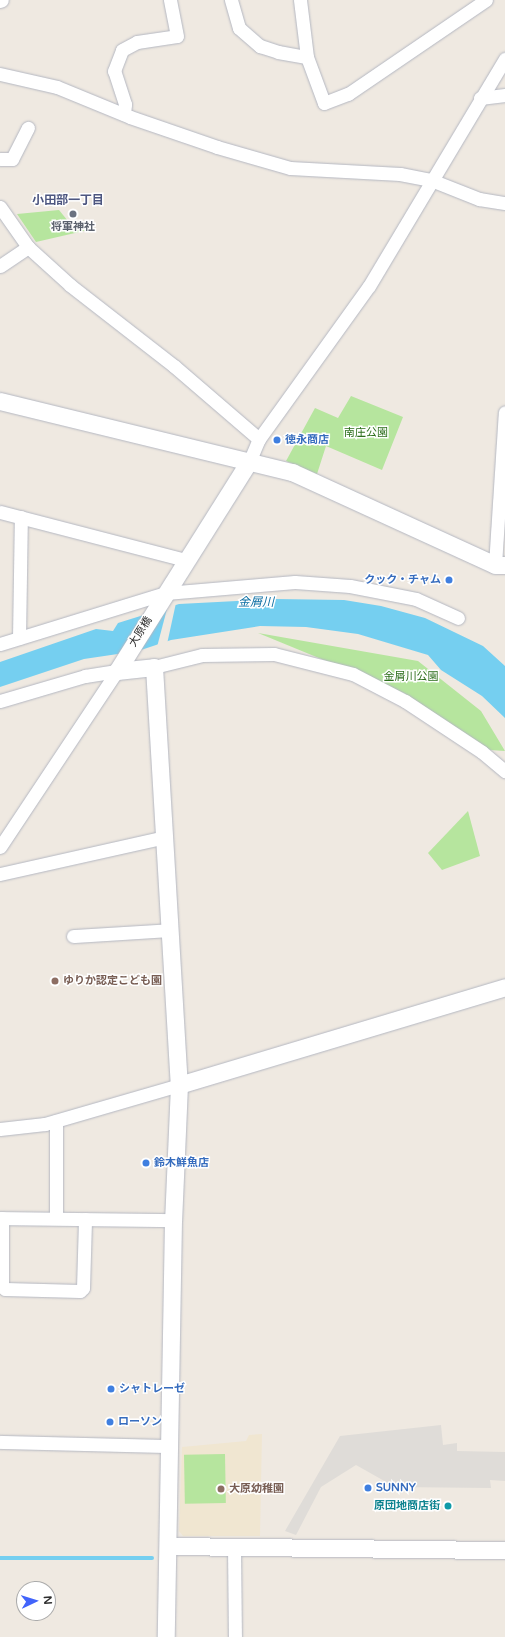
<!DOCTYPE html>
<meta charset="utf-8">
<style>
body{margin:0}
#map{position:relative;width:505px;height:1637px;overflow:hidden;background:#efe9e1;font-family:"Varela Round","Noto Sans JP",sans-serif}
div>[style]{position:absolute}
.education>*{inset:0;background:#f0e6d1}
.green>*{inset:0;background:#b6e59e;transform-origin:0 0}
.plaza>*{inset:0;background:#dfdcd8}
.water>*{inset:0;background:#75cff0}
.pier>*{inset:0;background:#efe9e1}
.stream>*{height:4px;margin:-2px;padding:0 2px;transform-origin:2px;border-radius:2px;background:#75cff0}
.roads{filter:drop-shadow(0 0 1px #b4b7c1) drop-shadow(0 0 1px #b4b7c1)}
.minor>*{height:13px;margin:-6.5px;padding:0 6.5px;transform-origin:6.5px;border-radius:6.5px;background:#fff}
.tertiary>*{height:17px;margin:-8.5px;padding:0 8.5px;transform-origin:8.5px;border-radius:8.5px;background:#fff}
.dots>*{width:11px;height:11px;translate:-50% -50%;box-sizing:border-box;border:2px solid #fff;border-radius:50%}
span{translate:-50% -50%;white-space:nowrap;text-align:center;line-height:1.15;-webkit-text-stroke:3px #fff;paint-order:stroke}
.worship-label{font-size:11px;color:#5b616d;font-weight:700}
.park-label{font-size:11px;color:#2c6e1b}
.shop-label{font-size:11px;color:#366cbe;font-weight:700}
.left{translate:0 -50%;text-align:left}
.right{translate:-100% -50%;text-align:right}
.street-label{font-size:11px;color:#2e2e2e}
.education-label{font-size:11px;color:#785e54;font-weight:700}
.culture-label{font-size:11px;color:#0d838f;font-weight:700}
.neighbourhood-label{font-size:12px;color:#4d5680;font-weight:700}
.water-label{font-size:12px;color:#0d6fa3;font-style:italic}
.north{position:absolute;left:16px;top:1581px;width:40px;height:40px;box-sizing:border-box;background:#fff;border:1px solid #ababab;border-radius:50%;rotate:86deg;font-size:11px;font-weight:700;line-height:16px;text-align:center;color:#2e2e2e}
.north::after{content:'';display:block;margin:auto;width:14px;height:18px;background:#4264fb;clip-path:polygon(50% 0,100% 100%,50% 72%,0 100%)}
</style>
<div id="map">
<div class="education">
<div style="clip-path:polygon(262px 1434px,260px 1536px,183px 1536px,179px 1531px,182px 1447px,246px 1441px,249px 1435px)"></div>
</div>
<div class="green">
<div style="clip-path:polygon(59px 210px,72px 226px,86px 224px,88px 230px,36px 242px,17px 214px)"></div>
<div style="clip-path:polygon(351px 396px,403px 417px,382px 470px,326px 446px,317px 474px,286px 461px,315px 408px,338px 418px)"></div>
<div style="clip-path:polygon(258px 633px,418px 661px,481px 711px,505px 751px,490px 750px,404px 693px)"></div>
<div style="clip-path:polygon(468px 811px,480px 856px,442px 870px,428px 853px)"></div>
<div style="left:225px;top:1454px;width:49px;height:41px;rotate:89deg"></div>
</div>
<div class="plaza">
<div style="clip-path:polygon(441px 1425px,443px 1445px,457px 1443px,457px 1451px,505px 1452px,505px 1481px,490px 1480px,491px 1488px,395px 1487px,356px 1465px,321px 1487px,296px 1535px,285px 1531px,340px 1436px)"></div>
</div>
<div class="water">
<div style="clip-path:polygon(275px 599px,344px 600px,381px 606px,425px 618px,483px 646px,505px 666px,505px 718px,482px 696px,441px 670px,428px 655px,358px 634px,306px 627px,260px 626px,171px 640px,138px 651px,84px 659px,0 687px,0 662px,96px 629px,113px 631px,118px 623px,179px 604px)"></div>
</div>
<div class="pier">
<div style="clip-path:polygon(176px 603px,167px 644px,157px 647px,168px 605px)"></div>
</div>
<div class="stream">
<div style="left:0;top:1558px;width:152px"></div>
</div>
<div class="roads">
<div class="minor">
<div style="left:231px;top:0;width:29px;rotate:74deg"></div>
<div style="left:239px;top:28px;width:28px;rotate:41deg"></div>
<div style="left:260px;top:46px;width:19px;rotate:18deg"></div>
<div style="left:278px;top:52px;width:29px;rotate:10deg"></div>
<div style="left:307px;top:57px;width:49px;rotate:69.7deg"></div>
<div style="left:324px;top:103px;width:26px;rotate:-21deg"></div>
<div style="left:348px;top:94px;width:167px;rotate:-34.3deg"></div>
<div style="left:300px;top:0;width:57px;rotate:83deg"></div>
<div style="left:0;top:1px;width:2px;rotate:-27deg"></div>
<div style="left:0;top:74px;width:58px;rotate:12.8deg"></div>
<div style="left:57px;top:87px;width:79px;rotate:22.3deg"></div>
<div style="left:130px;top:117px;width:92px;rotate:19deg"></div>
<div style="left:217px;top:147px;width:76px;rotate:16deg"></div>
<div style="left:290px;top:168px;width:110px;rotate:3.1deg"></div>
<div style="left:400px;top:174px;width:32px;rotate:11deg"></div>
<div style="left:431px;top:180px;width:52px;rotate:21.6deg"></div>
<div style="left:479px;top:199px;width:26px;rotate:9deg"></div>
<div style="left:480px;top:98px;width:25px;rotate:-7deg"></div>
<div style="left:124px;top:114px;width:10px;rotate:-84deg"></div>
<div style="left:125px;top:104px;width:35px;rotate:-108deg"></div>
<div style="left:114px;top:71px;width:22px;rotate:-69deg"></div>
<div style="left:122px;top:50px;width:17px;rotate:-28deg"></div>
<div style="left:137px;top:42px;width:40px;rotate:-8.5deg"></div>
<div style="left:177px;top:36px;width:37px;rotate:-101deg"></div>
<div style="left:0;top:159px;width:12px"></div>
<div style="left:12px;top:159px;width:35px;rotate:-63deg"></div>
<div style="left:0;top:207px;width:49px;rotate:55deg"></div>
<div style="left:28px;top:247px;width:57px;rotate:42.1deg"></div>
<div style="left:70px;top:285px;width:132px;rotate:37.9deg"></div>
<div style="left:174px;top:366px;width:112px;rotate:40.7deg"></div>
<div style="left:0;top:266px;width:34px;rotate:-34deg"></div>
<div style="left:250px;top:460px;width:23px;rotate:-67deg"></div>
<div style="left:259px;top:439px;width:188px;rotate:-54.3deg"></div>
<div style="left:369px;top:286px;width:265px;rotate:-59.1deg"></div>
<div style="left:0;top:512px;width:192px;rotate:14.5deg"></div>
<div style="left:495px;top:565px;width:153px;rotate:-86.3deg"></div>
<div style="left:19px;top:638px;width:121px;rotate:-89.1deg"></div>
<div style="left:0;top:644px;width:174px;rotate:-17.1deg"></div>
<div style="left:166px;top:593px;width:129px;rotate:-4.9deg"></div>
<div style="left:295px;top:582px;width:55px;rotate:4.2deg"></div>
<div style="left:350px;top:586px;width:67px;rotate:11.1deg"></div>
<div style="left:416px;top:599px;width:46px;rotate:24.3deg"></div>
<div style="left:154px;top:667px;width:49px;rotate:-14deg"></div>
<div style="left:202px;top:655px;width:72px;rotate:-0.8deg"></div>
<div style="left:274px;top:654px;width:81px;rotate:14.2deg"></div>
<div style="left:353px;top:674px;width:59px;rotate:27.4deg"></div>
<div style="left:405px;top:701px;width:92px;rotate:33.5deg"></div>
<div style="left:482px;top:752px;width:30px;rotate:40deg"></div>
<div style="left:0;top:701px;width:89px;rotate:-16.4deg"></div>
<div style="left:85px;top:676px;width:32px;rotate:-9deg"></div>
<div style="left:0;top:847px;width:211px;rotate:-56.4deg"></div>
<div style="left:0;top:874px;width:170px;rotate:-12.6deg"></div>
<div style="left:73px;top:936px;width:98px;rotate:-3.5deg"></div>
<div style="left:56px;top:1121px;width:97px;rotate:90deg"></div>
<div style="left:0;top:1129px;width:45px;rotate:-6.3deg"></div>
<div style="left:45px;top:1124px;width:140px;rotate:-16.2deg"></div>
<div style="left:0;top:1218px;width:173px;rotate:0.7deg"></div>
<div style="left:2px;top:1218px;width:68px;rotate:90deg"></div>
<div style="left:2px;top:1286px;width:4px;rotate:45deg"></div>
<div style="left:5px;top:1289px;width:75px;rotate:1.5deg"></div>
<div style="left:80px;top:1291px;width:4px;rotate:-45deg"></div>
<div style="left:83px;top:1288px;width:69px;rotate:-88.3deg"></div>
<div style="left:0;top:1442px;width:169px;rotate:1.4deg"></div>
<div style="left:234px;top:1547px;width:90px;rotate:89.4deg"></div>
</div>
<div class="tertiary">
<div style="left:0;top:401px;width:301px;rotate:13.7deg"></div>
<div style="left:292px;top:472px;width:223px;rotate:24.6deg"></div>
<div style="left:495px;top:565px;width:10px"></div>
<div style="left:117px;top:671px;width:37px;rotate:-6deg"></div>
<div style="left:154px;top:667px;width:419px;rotate:86.6deg"></div>
<div style="left:179px;top:1085px;width:135px;rotate:92.5deg"></div>
<div style="left:173px;top:1220px;width:417px;rotate:91deg"></div>
<div style="left:117px;top:671px;width:249px;rotate:-57.8deg"></div>
<div style="left:179px;top:1085px;width:340px;rotate:-16.7deg"></div>
<div style="left:168px;top:1546px;width:337px;rotate:0.7deg"></div>
</div>
</div>
<div class="dots">
<div style="left:73px;top:214px;background:#6b7280"></div>
<div style="left:277px;top:440px;background:#3f7fe0"></div>
<div style="left:449px;top:580px;background:#3f7fe0"></div>
<div style="left:55px;top:981px;background:#8d6e63"></div>
<div style="left:146px;top:1163px;background:#3f7fe0"></div>
<div style="left:111px;top:1389px;background:#3f7fe0"></div>
<div style="left:110px;top:1422px;background:#3f7fe0"></div>
<div style="left:368px;top:1488px;background:#3f7fe0"></div>
<div style="left:221px;top:1489px;background:#8d6e63"></div>
<div style="left:448px;top:1506px;background:#0f9aa8"></div>
</div>
<div class="worship-label">
<span style="left:73px;top:227px">将軍神社</span>
</div>
<div class="park-label">
<span style="left:366px;top:433px">南庄公園</span>
<span style="left:411px;top:677px">金屑川公園</span>
</div>
<div class="shop-label">
<span class="left" style="left:285px;top:440px">徳永商店</span>
<span class="right" style="left:441px;top:580px">クック・チャム</span>
<span class="left" style="left:154px;top:1163px">鈴木鮮魚店</span>
<span class="left" style="left:119px;top:1389px">シャトレーゼ</span>
<span class="left" style="left:118px;top:1422px">ローソン</span>
<span class="left" style="left:376px;top:1488px">SUNNY</span>
</div>
<div class="street-label">
<span style="left:141px;top:632px;rotate:-58deg">大原橋</span>
</div>
<div class="education-label">
<span class="left" style="left:63px;top:981px">ゆりか認定こども園</span>
<span class="left" style="left:229px;top:1489px">大原幼稚園</span>
</div>
<div class="culture-label">
<span class="right" style="left:440px;top:1506px">原団地商店街</span>
</div>
<div class="neighbourhood-label">
<span style="left:68px;top:201px">小田部一丁目</span>
</div>
<div class="water-label">
<span style="left:256px;top:603px">金屑川</span>
</div>
<div class="north">N</div>
</div>
